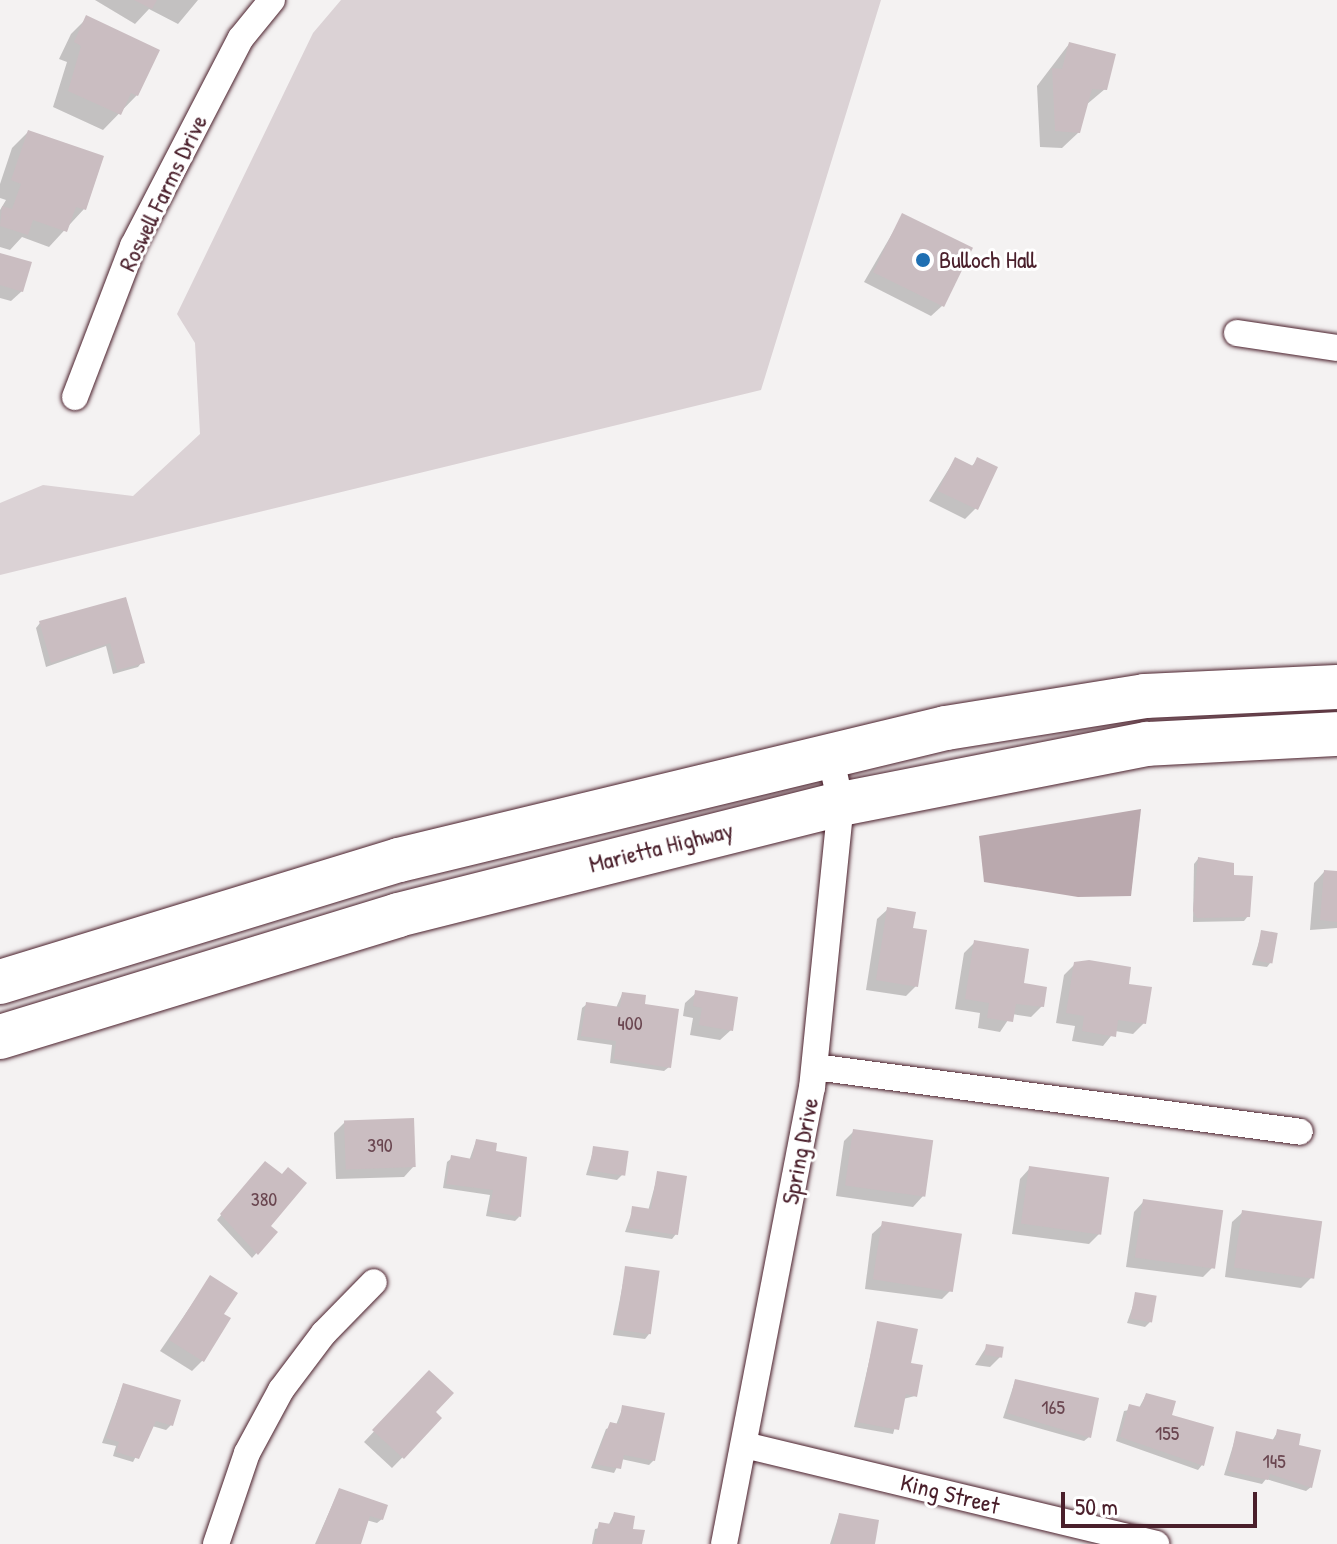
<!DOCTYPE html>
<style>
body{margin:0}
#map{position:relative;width:1337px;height:1544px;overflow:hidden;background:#f4f2f2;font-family:"Patrick Hand",sans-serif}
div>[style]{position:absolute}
.green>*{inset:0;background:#dbd2d5}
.water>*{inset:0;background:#baa9ae}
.shadow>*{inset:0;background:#0003}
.building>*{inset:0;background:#cabdc1;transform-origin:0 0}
.roads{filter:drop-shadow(0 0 2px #4a1f2b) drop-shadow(0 0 2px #4a1f2b)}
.street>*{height:26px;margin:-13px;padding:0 13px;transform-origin:13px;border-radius:13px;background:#fff}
.highway>*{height:44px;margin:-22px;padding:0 22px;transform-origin:22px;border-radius:22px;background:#fff}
.dots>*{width:22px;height:22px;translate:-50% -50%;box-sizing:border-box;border:4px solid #fff;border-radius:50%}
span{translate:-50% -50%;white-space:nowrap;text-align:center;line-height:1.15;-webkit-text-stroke:6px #fff;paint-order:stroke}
.number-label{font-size:20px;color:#6a4650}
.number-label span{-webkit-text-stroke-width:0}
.street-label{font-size:24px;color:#4a1f2b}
.poi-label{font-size:24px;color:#4a1f2b}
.left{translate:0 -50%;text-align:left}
.scale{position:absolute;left:1061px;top:1492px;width:196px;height:36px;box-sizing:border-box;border:4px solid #4a1f2b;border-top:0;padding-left:10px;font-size:24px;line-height:28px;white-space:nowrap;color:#4a1f2b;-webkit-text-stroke:6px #fff;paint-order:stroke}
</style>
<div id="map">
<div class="green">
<div style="clip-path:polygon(341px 0,881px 0,761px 390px,0 575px,0 503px,43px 485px,133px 496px,200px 434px,195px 343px,177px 314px,313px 33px)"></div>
</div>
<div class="water">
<div style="clip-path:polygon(1141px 809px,1131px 896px,1078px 897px,984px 882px,979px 836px)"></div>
</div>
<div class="shadow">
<div style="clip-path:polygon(95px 0,198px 0,178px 24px,149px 9px,135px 24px)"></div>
<div style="clip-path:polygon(87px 18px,137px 95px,103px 130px,53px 107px,67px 62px,59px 59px,71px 34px)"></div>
<div style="clip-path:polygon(1069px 44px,1105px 89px,1086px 105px,1079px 132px,1062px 148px,1040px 147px,1037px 86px)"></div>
<div style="clip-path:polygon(28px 132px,84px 209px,49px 247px,22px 237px,10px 250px,0 247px,0 210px,6px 200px,0 198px,0 184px,12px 148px)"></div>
<div style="clip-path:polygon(903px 215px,942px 306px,931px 316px,864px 282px)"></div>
<div style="clip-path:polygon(0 255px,22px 291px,11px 301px,0 298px)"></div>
<div style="clip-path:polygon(955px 459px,971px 467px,977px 460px,976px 508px,965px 519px,929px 501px)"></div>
<div style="clip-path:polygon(125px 600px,142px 662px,138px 667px,113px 674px,106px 646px,46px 667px,36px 628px,40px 623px)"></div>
<div style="clip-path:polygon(1198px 859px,1231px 877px,1248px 916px,1244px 921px,1193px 922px,1194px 864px)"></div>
<div style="clip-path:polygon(1324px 872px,1337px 873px,1337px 928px,1310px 930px,1314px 883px)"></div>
<div style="clip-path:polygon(888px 909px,911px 929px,916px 986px,906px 996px,866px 990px,877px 919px)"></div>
<div style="clip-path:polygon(1262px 932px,1271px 962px,1267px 967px,1252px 965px)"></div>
<div style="clip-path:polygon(975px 942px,1042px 1006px,1031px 1017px,1012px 1014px,1000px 1032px,978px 1028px,980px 1013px,955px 1009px,964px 953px)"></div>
<div style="clip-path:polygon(1075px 964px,1127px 986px,1144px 1023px,1133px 1034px,1115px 1031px,1103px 1046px,1072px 1041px,1075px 1026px,1056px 1023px,1064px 975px)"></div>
<div style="clip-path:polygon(696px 993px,731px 1030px,720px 1040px,690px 1035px,693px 1018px,683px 1016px,685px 1003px)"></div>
<div style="clip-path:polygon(622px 994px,643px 1005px,669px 1067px,664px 1071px,610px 1063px,612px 1045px,577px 1040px,582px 1008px,587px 1004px,616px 1008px)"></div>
<div style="clip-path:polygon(345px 1122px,414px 1166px,404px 1177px,336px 1179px,334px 1133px)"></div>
<div style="clip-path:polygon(854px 1131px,923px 1196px,913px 1207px,836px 1196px,844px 1141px)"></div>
<div style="clip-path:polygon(476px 1141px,494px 1153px,519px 1217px,515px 1221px,486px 1216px,490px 1195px,443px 1188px,447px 1162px,452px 1158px,469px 1161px)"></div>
<div style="clip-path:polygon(594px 1148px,622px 1175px,617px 1180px,586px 1175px)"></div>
<div style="clip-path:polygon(261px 1168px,268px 1226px,275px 1232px,252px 1258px,217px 1220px)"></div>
<div style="clip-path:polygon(1030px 1168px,1099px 1234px,1089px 1244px,1012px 1234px,1020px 1179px)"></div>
<div style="clip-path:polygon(658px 1174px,676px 1234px,672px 1239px,625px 1232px,633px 1209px,648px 1211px)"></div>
<div style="clip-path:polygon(1144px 1201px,1213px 1267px,1203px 1277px,1126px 1267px,1134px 1212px)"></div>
<div style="clip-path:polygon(1243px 1212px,1312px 1277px,1301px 1288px,1225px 1277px,1232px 1222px)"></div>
<div style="clip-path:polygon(883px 1224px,952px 1289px,942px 1299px,865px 1289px,872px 1234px)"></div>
<div style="clip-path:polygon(626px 1268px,649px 1334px,645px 1339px,613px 1335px)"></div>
<div style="clip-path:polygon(210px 1278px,221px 1314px,202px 1361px,192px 1371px,160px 1351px)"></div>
<div style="clip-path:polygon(1135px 1300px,1150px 1322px,1145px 1327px,1127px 1323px)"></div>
<div style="clip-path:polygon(878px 1323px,909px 1364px,915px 1396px,903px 1399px,893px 1434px,854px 1427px)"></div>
<div style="clip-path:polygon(987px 1346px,1000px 1357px,990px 1367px,975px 1365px)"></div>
<div style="clip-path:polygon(429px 1373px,433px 1412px,440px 1419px,392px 1468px,364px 1442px)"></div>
<div style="clip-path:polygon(1015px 1381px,1089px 1437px,1084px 1441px,1003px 1418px)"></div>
<div style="clip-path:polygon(123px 1385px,178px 1402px,171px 1425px,166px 1430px,152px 1426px,133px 1462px,113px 1456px,116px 1446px,102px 1443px)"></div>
<div style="clip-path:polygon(1146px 1395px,1170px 1417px,1202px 1465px,1198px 1470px,1116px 1441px,1124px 1411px,1139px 1408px)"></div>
<div style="clip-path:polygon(623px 1407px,654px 1460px,649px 1465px,621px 1459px,614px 1473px,591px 1468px,606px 1429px,616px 1425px)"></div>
<div style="clip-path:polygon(1278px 1431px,1296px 1446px,1311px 1487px,1306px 1491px,1266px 1479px,1262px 1484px,1224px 1475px,1237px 1433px,1272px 1441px)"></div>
<div style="clip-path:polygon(339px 1490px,382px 1519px,377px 1523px,366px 1520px,358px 1544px,315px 1544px)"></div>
<div style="clip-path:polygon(614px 1514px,631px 1530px,640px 1544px,592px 1544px,595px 1529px,608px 1526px)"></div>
<div style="clip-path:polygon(839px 1515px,873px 1544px,830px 1544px)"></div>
</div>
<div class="building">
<div style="clip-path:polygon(134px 0,157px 0,152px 9px)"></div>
<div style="clip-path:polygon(86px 15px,160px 50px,138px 96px,131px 93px,121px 115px,68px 91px,81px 46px,74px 42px)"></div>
<div style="clip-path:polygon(1069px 42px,1116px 54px,1107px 90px,1092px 89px,1080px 133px,1055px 131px,1052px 68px,1062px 69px)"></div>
<div style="clip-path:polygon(28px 130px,104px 156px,86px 210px,76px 207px,67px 232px,33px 220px,28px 235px,0 226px,2px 206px,12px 209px,21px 184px,11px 180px)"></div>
<div style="left:902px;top:213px;width:79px;height:66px;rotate:26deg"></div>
<div style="clip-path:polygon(0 253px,32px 262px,23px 292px,0 285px)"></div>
<div style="clip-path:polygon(955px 457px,973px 466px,977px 457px,998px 467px,978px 510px,938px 491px)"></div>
<div style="clip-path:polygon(126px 597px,145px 663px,117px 670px,110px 643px,51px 663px,39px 621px)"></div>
<div style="clip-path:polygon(1198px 857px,1234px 863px,1234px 875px,1253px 876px,1250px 917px,1197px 918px,1193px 911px)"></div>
<div style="clip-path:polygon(1324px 870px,1337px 871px,1337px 922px,1320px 920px)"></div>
<div style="clip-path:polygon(887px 907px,916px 912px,913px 928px,927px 930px,918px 987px,876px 980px)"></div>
<div style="left:1261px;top:930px;width:17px;height:31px;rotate:10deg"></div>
<div style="clip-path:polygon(974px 940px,1029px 949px,1024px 983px,1047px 987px,1044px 1007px,1016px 1004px,1013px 1022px,987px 1018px,989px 1003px,965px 999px)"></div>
<div style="clip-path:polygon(1089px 960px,1131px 967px,1129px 984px,1152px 987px,1146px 1024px,1118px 1020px,1116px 1037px,1082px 1031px,1084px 1016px,1066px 1013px,1074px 962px)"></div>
<div style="clip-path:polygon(695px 990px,738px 997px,733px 1031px,699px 1025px,702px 1008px,693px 1006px)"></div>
<div style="clip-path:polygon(622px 992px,646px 995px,645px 1004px,679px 1009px,671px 1068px,614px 1059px,616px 1041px,581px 1036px,586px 1002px,620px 1007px)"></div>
<div style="left:414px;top:1118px;width:49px;height:70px;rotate:88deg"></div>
<div style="left:853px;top:1129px;width:81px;height:57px;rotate:8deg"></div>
<div style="clip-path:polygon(476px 1139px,497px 1143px,496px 1151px,527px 1157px,521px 1217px,489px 1211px,493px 1190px,446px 1184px,451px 1155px,472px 1159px)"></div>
<div style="left:593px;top:1146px;width:36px;height:25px;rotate:8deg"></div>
<div style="clip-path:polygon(265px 1161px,282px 1174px,288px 1167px,307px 1183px,271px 1226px,278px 1232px,258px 1255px,220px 1214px)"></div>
<div style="left:1029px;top:1166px;width:81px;height:58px;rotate:8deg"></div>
<div style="clip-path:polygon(657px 1171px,687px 1176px,678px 1235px,629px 1228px,632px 1206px,651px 1209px)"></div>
<div style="left:1143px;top:1199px;width:81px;height:59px;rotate:8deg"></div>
<div style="left:1242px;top:1210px;width:81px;height:58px;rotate:8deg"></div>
<div style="left:882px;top:1221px;width:81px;height:59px;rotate:9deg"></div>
<div style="left:625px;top:1266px;width:35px;height:64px;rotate:8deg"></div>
<div style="clip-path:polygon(210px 1275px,238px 1293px,224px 1314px,231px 1318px,204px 1362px,169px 1340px)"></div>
<div style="left:1135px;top:1292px;width:22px;height:27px;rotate:10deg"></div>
<div style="clip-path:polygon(877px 1321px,918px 1329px,911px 1363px,923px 1365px,917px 1397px,906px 1394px,899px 1430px,857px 1422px)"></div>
<div style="left:986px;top:1344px;width:18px;height:11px;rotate:9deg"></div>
<div style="clip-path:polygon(429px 1370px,454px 1393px,436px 1412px,442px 1418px,404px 1459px,372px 1430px)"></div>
<div style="clip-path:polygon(1015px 1379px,1099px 1398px,1091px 1438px,1007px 1413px)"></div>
<div style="clip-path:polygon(123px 1383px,181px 1400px,173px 1426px,156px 1421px,139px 1459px,116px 1452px,119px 1442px,106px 1438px)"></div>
<div style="clip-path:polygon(1146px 1393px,1176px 1401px,1172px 1415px,1214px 1427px,1204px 1466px,1120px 1437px,1129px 1404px,1141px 1407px)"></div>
<div style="clip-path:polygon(622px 1405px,665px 1413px,655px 1461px,624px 1455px,621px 1469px,594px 1464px,610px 1422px,619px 1424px)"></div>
<div style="clip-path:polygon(1277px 1429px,1301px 1434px,1299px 1445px,1321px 1450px,1312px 1488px,1270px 1474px,1268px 1480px,1228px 1471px,1236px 1431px,1275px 1440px)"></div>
<div style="clip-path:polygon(339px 1488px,388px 1505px,383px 1520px,370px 1516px,361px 1544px,316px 1544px)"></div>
<div style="clip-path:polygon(614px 1512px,635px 1516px,633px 1529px,645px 1530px,642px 1544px,594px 1544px,599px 1522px,611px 1524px)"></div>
<div style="clip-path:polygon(839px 1513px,879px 1520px,875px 1544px,833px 1544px)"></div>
</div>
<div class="roads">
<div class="street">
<div style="left:1237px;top:333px;width:101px;rotate:8.5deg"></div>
<div style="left:75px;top:397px;width:162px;rotate:-69deg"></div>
<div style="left:133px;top:246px;width:234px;rotate:-62.6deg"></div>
<div style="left:241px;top:38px;width:49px;rotate:-50.8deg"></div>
<div style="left:815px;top:1067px;width:489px;rotate:7.6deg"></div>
<div style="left:744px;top:1445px;width:424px;rotate:13.5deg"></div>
<div style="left:216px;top:1544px;width:96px;rotate:-71.2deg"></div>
<div style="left:247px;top:1453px;width:72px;rotate:-61.6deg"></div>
<div style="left:281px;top:1390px;width:71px;rotate:-53deg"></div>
<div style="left:324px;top:1333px;width:71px;rotate:-45.6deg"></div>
<div style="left:724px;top:1544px;width:464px;rotate:-79.1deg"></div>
<div style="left:812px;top:1088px;width:285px;rotate:-84.2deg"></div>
<div style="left:841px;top:804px;width:50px;rotate:-102.7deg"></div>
</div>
<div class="highway">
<div style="left:0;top:982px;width:417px;rotate:-17deg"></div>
<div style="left:399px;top:860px;width:563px;rotate:-13.57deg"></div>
<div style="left:946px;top:728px;width:202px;rotate:-9.1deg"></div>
<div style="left:1145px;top:696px;width:192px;rotate:-2.7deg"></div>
<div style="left:0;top:1037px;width:416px;rotate:-17deg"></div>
<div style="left:398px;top:915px;width:457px;rotate:-14.1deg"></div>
<div style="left:841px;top:804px;width:312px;rotate:-11.1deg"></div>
<div style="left:1147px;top:744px;width:190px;rotate:-3deg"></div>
</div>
</div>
<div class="dots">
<div style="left:923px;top:260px;background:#1f6fb2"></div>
</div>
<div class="number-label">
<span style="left:630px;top:1022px">400</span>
<span style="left:380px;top:1144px">390</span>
<span style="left:264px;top:1198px">380</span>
<span style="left:1053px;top:1406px">165</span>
<span style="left:1167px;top:1432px">155</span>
<span style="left:1274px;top:1460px">145</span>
</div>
<div class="street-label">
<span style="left:163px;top:193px;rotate:-64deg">Roswell Farms Drive</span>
<span style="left:661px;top:847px;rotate:-14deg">Marietta Highway</span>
<span style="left:800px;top:1151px;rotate:-79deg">Spring Drive</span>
<span style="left:950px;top:1494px;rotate:14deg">King Street</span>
</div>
<div class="poi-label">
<span class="left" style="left:939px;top:260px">Bulloch Hall</span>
</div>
<div class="scale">50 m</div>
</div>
